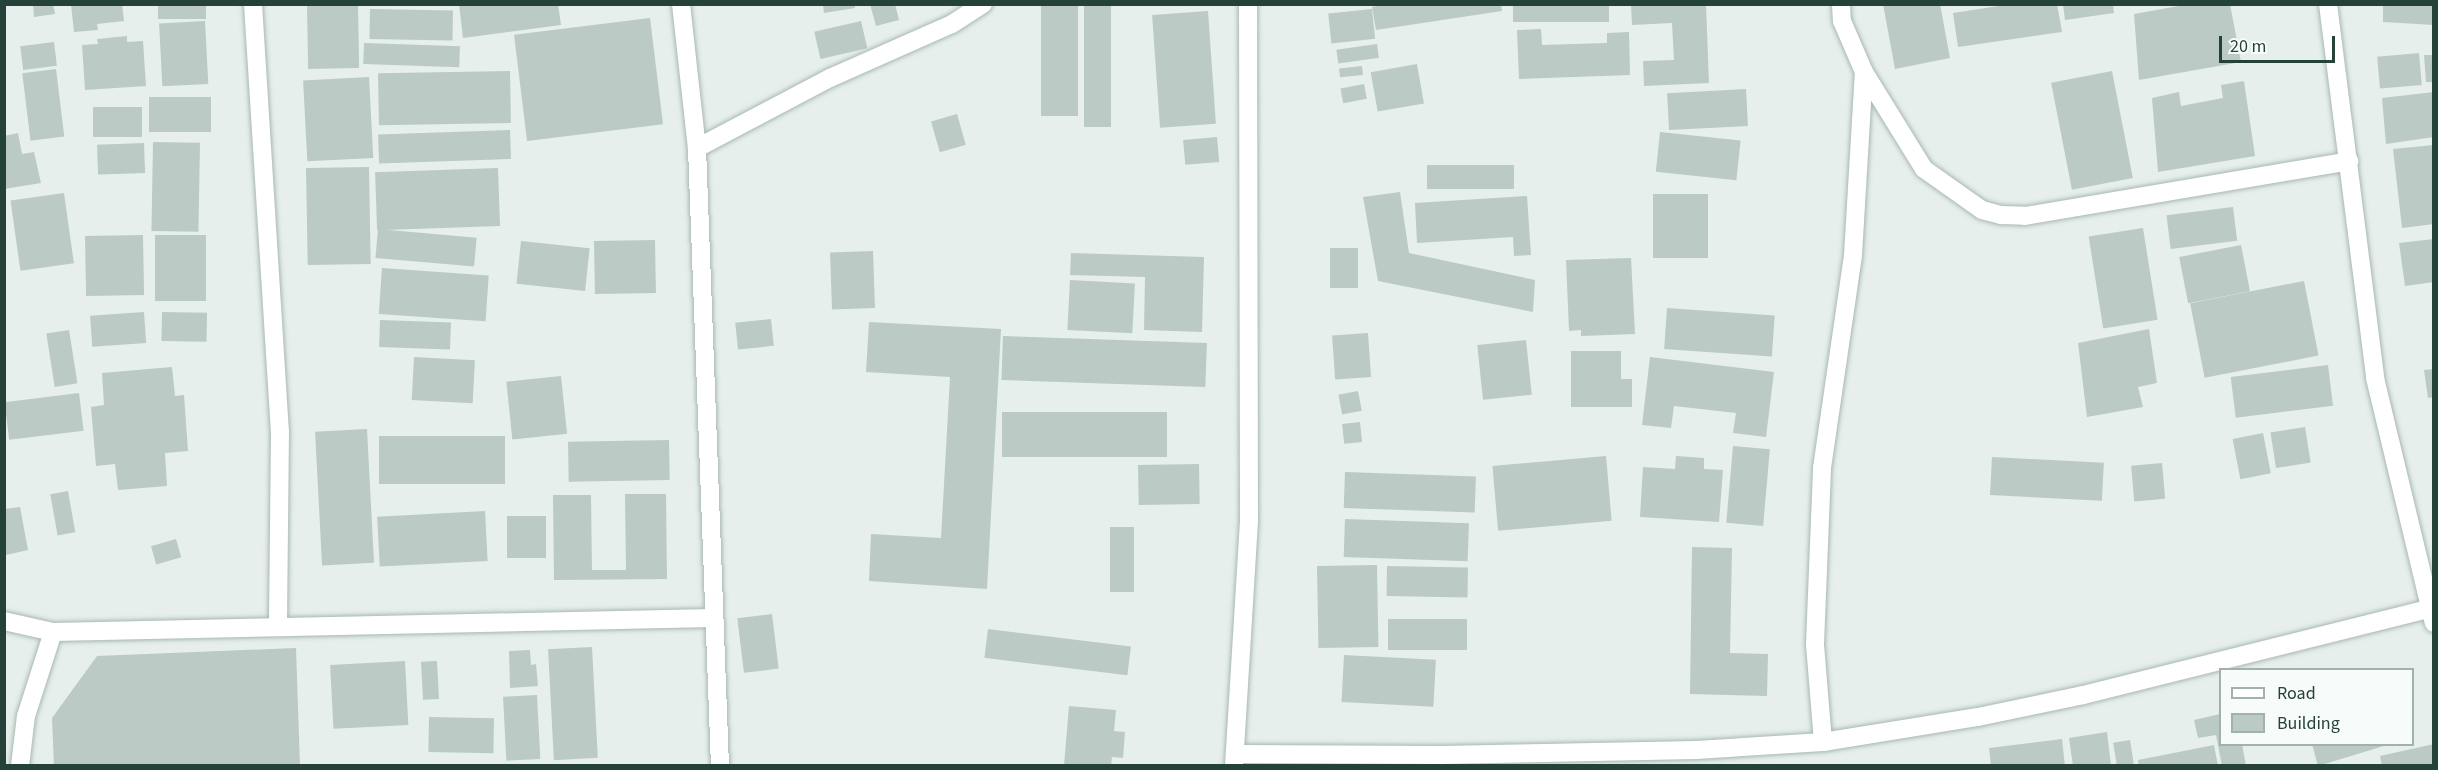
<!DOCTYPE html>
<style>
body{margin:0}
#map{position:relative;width:2438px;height:770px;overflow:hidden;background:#e6efeb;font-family:"Source Sans 3",sans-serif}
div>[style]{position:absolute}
.building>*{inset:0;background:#bbcac4;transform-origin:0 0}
.roads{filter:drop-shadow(0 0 2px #a8b8b2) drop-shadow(0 0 2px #a8b8b2)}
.minor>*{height:18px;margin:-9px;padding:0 9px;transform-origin:9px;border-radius:9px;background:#fff}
.tertiary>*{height:18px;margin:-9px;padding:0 9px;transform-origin:9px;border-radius:9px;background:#fff}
span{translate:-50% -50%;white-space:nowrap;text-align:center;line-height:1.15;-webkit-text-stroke:6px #f7fbf9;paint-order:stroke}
.frame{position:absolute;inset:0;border:6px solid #24423a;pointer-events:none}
.legend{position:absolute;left:2219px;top:668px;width:195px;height:78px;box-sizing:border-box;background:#f7fbf9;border:2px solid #a3b1ad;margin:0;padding:8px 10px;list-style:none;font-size:18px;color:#24423a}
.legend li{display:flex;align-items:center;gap:12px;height:30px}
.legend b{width:30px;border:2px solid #a3b1ad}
.scale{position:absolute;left:2219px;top:36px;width:116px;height:27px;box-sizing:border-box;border:3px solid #24423a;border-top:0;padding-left:8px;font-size:18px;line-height:21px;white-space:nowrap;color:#24423a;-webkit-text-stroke:4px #f7fbf9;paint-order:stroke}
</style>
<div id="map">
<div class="building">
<div style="clip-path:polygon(33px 4px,53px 4px,55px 14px,34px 17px)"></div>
<div style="clip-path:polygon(71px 4px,122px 4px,124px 21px,97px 24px,98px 30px,74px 32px)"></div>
<div style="left:158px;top:4px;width:48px;height:15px"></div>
<div style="left:358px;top:4px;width:64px;height:51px;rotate:89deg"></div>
<div style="clip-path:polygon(459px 4px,558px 4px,561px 25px,463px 38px)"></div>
<div style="clip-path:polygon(823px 4px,854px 4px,855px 8px,824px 13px)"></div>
<div style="clip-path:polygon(870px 4px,895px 4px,899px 20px,876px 26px)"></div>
<div style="left:1041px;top:4px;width:37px;height:112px"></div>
<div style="left:1084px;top:4px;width:27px;height:123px"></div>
<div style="clip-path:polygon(1386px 4px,1501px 4px,1502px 11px,1376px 30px,1372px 7px)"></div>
<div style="left:1513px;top:4px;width:96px;height:18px"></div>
<div style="clip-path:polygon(1883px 4px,1940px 4px,1950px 58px,1895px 69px)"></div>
<div style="clip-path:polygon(2012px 4px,2057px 4px,2062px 32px,1958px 47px,1953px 13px)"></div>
<div style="clip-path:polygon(2063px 4px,2113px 4px,2114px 13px,2065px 20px)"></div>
<div style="clip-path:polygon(2190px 4px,2230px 4px,2241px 62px,2139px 80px,2134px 14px)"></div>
<div style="clip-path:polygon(2383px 4px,2434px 4px,2434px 25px,2383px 22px)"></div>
<div style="clip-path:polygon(1631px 5px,1706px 5px,1709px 83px,1644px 86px,1643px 61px,1674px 60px,1672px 23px,1632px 25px)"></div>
<div style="left:370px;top:9px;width:83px;height:30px;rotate:1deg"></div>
<div style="left:1372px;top:9px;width:30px;height:44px;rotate:84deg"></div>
<div style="left:1208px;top:11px;width:113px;height:56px;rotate:86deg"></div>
<div style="left:650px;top:18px;width:107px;height:137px;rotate:83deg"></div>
<div style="left:205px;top:21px;width:63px;height:46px;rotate:87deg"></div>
<div style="left:861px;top:21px;width:28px;height:48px;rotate:77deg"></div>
<div style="clip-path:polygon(1541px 29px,1542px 45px,1607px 43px,1607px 33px,1629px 32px,1630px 75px,1519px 79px,1517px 30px)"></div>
<div style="clip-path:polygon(127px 36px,127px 42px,143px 41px,146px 86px,85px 90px,82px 45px,98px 44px,97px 39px)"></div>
<div style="left:54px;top:42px;width:24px;height:34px;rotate:83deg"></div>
<div style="left:364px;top:43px;width:96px;height:21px;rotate:2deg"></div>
<div style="left:1377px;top:44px;width:14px;height:41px;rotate:82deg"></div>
<div style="left:2419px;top:53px;width:32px;height:42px;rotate:85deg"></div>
<div style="clip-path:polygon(2424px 55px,2434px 55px,2434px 82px,2426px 82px)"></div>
<div style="left:1417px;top:64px;width:40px;height:47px;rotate:80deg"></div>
<div style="left:1362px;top:66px;width:9px;height:23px;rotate:84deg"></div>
<div style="left:56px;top:69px;width:68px;height:34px;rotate:83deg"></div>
<div style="left:510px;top:71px;width:52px;height:132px;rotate:89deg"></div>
<div style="left:2112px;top:71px;width:109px;height:62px;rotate:79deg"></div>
<div style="left:369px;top:77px;width:81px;height:66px;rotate:87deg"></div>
<div style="clip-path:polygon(2244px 81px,2255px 156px,2158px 172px,2152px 98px,2179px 92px,2181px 106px,2223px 98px,2221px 85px)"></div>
<div style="left:1364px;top:84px;width:15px;height:24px;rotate:79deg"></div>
<div style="left:1746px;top:89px;width:37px;height:79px;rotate:87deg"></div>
<div style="clip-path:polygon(2434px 92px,2434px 137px,2386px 144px,2382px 98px)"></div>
<div style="left:149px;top:97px;width:62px;height:35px"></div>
<div style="left:93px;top:107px;width:49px;height:30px"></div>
<div style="left:957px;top:114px;width:32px;height:27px;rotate:74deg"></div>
<div style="left:510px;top:130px;width:29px;height:132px;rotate:88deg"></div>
<div style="left:1660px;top:132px;width:81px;height:40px;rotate:6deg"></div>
<div style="clip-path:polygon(18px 133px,22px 154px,34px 152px,41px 183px,4px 189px,4px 136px)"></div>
<div style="left:1217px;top:137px;width:25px;height:34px;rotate:85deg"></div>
<div style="left:153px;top:142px;width:47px;height:89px;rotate:1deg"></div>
<div style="left:144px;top:143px;width:30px;height:47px;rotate:88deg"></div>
<div style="clip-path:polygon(2434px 145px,2434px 224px,2402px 228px,2393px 149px)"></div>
<div style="left:1514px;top:165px;width:24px;height:87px;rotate:90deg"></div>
<div style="left:369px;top:167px;width:97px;height:63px;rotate:89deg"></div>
<div style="left:498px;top:168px;width:58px;height:123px;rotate:88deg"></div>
<div style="clip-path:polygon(1400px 192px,1409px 253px,1535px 280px,1533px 312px,1378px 281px,1363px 197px)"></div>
<div style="left:64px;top:193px;width:71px;height:54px;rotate:82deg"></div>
<div style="left:1653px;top:194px;width:55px;height:64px"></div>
<div style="clip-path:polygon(1527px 196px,1531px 255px,1514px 256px,1513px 237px,1417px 243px,1415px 203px)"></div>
<div style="left:2233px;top:207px;width:34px;height:67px;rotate:83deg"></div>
<div style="left:2143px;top:228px;width:93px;height:55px;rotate:81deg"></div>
<div style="left:378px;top:229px;width:99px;height:29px;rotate:5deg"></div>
<div style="left:143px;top:235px;width:60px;height:58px;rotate:89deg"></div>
<div style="left:155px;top:235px;width:51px;height:66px"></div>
<div style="clip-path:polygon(2434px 239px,2434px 282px,2405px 286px,2399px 243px)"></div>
<div style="left:655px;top:240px;width:53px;height:61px;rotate:89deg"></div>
<div style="left:521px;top:241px;width:69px;height:43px;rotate:6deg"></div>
<div style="left:2241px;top:245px;width:47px;height:63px;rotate:79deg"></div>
<div style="left:1330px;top:248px;width:28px;height:40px"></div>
<div style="left:873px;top:251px;width:57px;height:43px;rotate:88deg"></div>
<div style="clip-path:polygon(1071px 253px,1204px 257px,1202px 332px,1144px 330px,1145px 277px,1070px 275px)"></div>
<div style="clip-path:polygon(1631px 258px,1635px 334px,1581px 336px,1581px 330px,1569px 331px,1566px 260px)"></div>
<div style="left:382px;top:268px;width:107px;height:46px;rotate:4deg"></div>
<div style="left:1070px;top:280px;width:65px;height:50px;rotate:3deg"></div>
<div style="left:2304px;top:281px;width:76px;height:116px;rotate:79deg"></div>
<div style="left:1667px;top:308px;width:108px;height:41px;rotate:4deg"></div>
<div style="left:144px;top:312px;width:31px;height:54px;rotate:86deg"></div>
<div style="left:162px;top:312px;width:45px;height:29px;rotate:1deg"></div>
<div style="left:771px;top:319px;width:27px;height:36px;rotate:84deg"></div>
<div style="left:380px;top:320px;width:71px;height:27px;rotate:2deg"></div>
<div style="clip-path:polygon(869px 322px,1001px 329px,987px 589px,869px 581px,871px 534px,941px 538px,950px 377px,866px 372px)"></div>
<div style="clip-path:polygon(2149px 329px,2157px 383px,2138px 387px,2143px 407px,2087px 417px,2078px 343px)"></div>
<div style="left:69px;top:330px;width:54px;height:23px;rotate:81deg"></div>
<div style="left:1368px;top:333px;width:44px;height:36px;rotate:86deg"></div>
<div style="left:1003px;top:336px;width:204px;height:44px;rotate:2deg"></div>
<div style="left:1526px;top:340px;width:55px;height:49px;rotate:84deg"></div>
<div style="clip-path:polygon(1571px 351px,1621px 351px,1621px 379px,1632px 379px,1632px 407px,1571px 407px)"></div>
<div style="left:414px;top:357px;width:61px;height:43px;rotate:3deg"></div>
<div style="clip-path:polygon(1650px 357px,1774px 372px,1766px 437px,1733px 433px,1736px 413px,1674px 406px,1671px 428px,1642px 425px)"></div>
<div style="left:2328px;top:365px;width:41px;height:98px;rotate:83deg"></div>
<div style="clip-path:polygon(172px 367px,175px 396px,184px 395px,188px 451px,165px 453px,167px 486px,118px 490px,115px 464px,96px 466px,91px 407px,104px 405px,102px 373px)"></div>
<div style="clip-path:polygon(2434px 369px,2434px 397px,2428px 398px,2424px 370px)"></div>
<div style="left:561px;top:376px;width:58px;height:55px;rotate:84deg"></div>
<div style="left:1358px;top:391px;width:20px;height:20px;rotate:79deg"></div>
<div style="left:79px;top:393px;width:38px;height:75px;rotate:83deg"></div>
<div style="left:1167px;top:412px;width:45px;height:165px;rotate:90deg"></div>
<div style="left:1360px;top:422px;width:20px;height:18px;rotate:84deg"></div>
<div style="left:2305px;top:427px;width:36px;height:35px;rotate:81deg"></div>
<div style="left:367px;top:429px;width:134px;height:52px;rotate:87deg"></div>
<div style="left:2263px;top:433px;width:41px;height:31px;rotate:79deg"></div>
<div style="left:379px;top:436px;width:126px;height:48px"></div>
<div style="left:669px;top:440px;width:40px;height:101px;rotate:89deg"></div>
<div style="left:1733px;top:446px;width:37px;height:77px;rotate:5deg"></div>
<div style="left:1606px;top:456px;width:65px;height:114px;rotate:85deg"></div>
<div style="clip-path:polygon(1676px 456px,1704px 458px,1704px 469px,1723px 470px,1719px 522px,1640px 517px,1643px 467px,1675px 469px)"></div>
<div style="left:1992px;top:457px;width:112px;height:38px;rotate:3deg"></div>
<div style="left:2162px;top:463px;width:36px;height:31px;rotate:85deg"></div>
<div style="left:1199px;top:464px;width:40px;height:61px;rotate:89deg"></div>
<div style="left:1345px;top:472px;width:131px;height:36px;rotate:2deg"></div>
<div style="left:68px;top:491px;width:42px;height:18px;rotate:80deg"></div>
<div style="clip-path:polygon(625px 494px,666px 494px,667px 579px,554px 580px,553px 495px,591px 495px,592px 570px,626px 570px)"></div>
<div style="clip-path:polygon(20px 507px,28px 550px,6px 555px,4px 509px)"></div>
<div style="left:485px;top:511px;width:50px;height:108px;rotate:87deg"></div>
<div style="left:546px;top:516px;width:42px;height:39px;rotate:90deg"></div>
<div style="left:1345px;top:519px;width:124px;height:38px;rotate:2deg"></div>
<div style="left:1110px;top:527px;width:24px;height:65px"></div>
<div style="left:176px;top:539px;width:19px;height:26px;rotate:74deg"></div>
<div style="clip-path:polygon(1692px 547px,1732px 548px,1730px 653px,1768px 654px,1767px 696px,1690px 694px)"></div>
<div style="left:1377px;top:565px;width:82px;height:60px;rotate:89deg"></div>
<div style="left:1387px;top:566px;width:81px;height:30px;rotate:1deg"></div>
<div style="left:772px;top:614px;width:55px;height:35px;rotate:83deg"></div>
<div style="left:1388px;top:619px;width:79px;height:31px"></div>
<div style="left:988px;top:629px;width:144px;height:29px;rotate:7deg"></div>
<div style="left:592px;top:647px;width:111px;height:44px;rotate:87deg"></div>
<div style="clip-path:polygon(296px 648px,300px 766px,54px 766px,52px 718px,97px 656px)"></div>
<div style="clip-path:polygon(530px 650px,531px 665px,536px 664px,538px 686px,510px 688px,509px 651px)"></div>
<div style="left:1344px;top:655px;width:92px;height:47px;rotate:3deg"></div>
<div style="left:405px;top:661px;width:64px;height:75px;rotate:87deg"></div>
<div style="left:437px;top:661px;width:38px;height:16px;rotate:87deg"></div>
<div style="left:537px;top:695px;width:64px;height:34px;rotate:87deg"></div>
<div style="clip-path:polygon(1069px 706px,1116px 710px,1114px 731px,1125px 732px,1123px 758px,1112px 757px,1111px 766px,1064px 766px)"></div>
<div style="clip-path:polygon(2220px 714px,2220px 744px,2242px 744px,2246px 766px,2222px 766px,2216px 735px,2198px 738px,2194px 720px)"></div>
<div style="left:429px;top:717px;width:65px;height:35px;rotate:1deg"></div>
<div style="clip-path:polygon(2107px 732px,2111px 766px,2073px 766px,2069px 738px)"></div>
<div style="clip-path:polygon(2062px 739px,2065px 766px,1991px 766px,1989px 748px)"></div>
<div style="left:2130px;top:740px;width:26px;height:17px;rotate:81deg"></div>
<div style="clip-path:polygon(2312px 744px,2387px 744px,2387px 745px,2318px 766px)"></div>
<div style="clip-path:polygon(2434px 744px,2434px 766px,2382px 766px,2380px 756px)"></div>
<div style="clip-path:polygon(2214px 745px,2218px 766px,2139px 766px,2138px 760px)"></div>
</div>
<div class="roads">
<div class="minor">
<div style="left:253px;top:4px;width:428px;rotate:86.4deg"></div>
<div style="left:280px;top:431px;width:195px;rotate:90.6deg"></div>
<div style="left:681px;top:4px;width:145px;rotate:83.7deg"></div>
<div style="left:697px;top:148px;width:618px;rotate:87.87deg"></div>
<div style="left:1841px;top:4px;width:17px;rotate:87deg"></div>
<div style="left:1842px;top:21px;width:56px;rotate:66.7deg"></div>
<div style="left:1864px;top:72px;width:114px;rotate:58.3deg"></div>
<div style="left:1924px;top:169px;width:71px;rotate:35.3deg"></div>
<div style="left:1982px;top:210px;width:20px;rotate:15deg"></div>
<div style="left:2001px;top:215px;width:24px;rotate:2deg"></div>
<div style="left:2025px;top:216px;width:329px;rotate:-9.6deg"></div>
<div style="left:697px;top:148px;width:150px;rotate:-27.8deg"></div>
<div style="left:830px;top:78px;width:133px;rotate:-23.9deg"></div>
<div style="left:952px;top:24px;width:37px;rotate:-33deg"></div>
<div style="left:4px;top:621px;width:50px;rotate:12.7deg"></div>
<div style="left:53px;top:632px;width:660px;rotate:-1.22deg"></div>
<div style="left:1823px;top:742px;width:98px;rotate:-94.7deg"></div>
<div style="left:1815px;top:644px;width:176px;rotate:-87.7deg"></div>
<div style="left:1822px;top:468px;width:215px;rotate:-81.7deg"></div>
<div style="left:1853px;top:255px;width:183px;rotate:-86.6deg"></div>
<div style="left:1235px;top:754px;width:206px;rotate:0.3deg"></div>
<div style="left:1441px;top:755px;width:255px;rotate:-1.1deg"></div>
<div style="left:1696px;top:750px;width:127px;rotate:-3.6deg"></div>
<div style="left:1823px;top:742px;width:157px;rotate:-9.2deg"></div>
<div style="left:1978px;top:717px;width:107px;rotate:-11.8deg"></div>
<div style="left:2083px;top:695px;width:356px;rotate:-14deg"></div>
<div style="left:20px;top:766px;width:50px;rotate:-83.2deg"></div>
<div style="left:26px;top:716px;width:88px;rotate:-72.2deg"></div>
<div style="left:1234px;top:766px;width:244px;rotate:-86.5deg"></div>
<div style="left:1249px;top:522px;width:518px;rotate:-90.11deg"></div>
</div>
<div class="tertiary">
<div style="left:2328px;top:4px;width:377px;rotate:82.8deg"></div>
<div style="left:2375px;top:378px;width:252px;rotate:76.5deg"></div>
</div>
</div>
<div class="frame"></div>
<ul class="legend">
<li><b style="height:8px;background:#fff"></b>Road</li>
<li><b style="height:16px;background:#bbcac4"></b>Building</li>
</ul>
<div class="scale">20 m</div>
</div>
